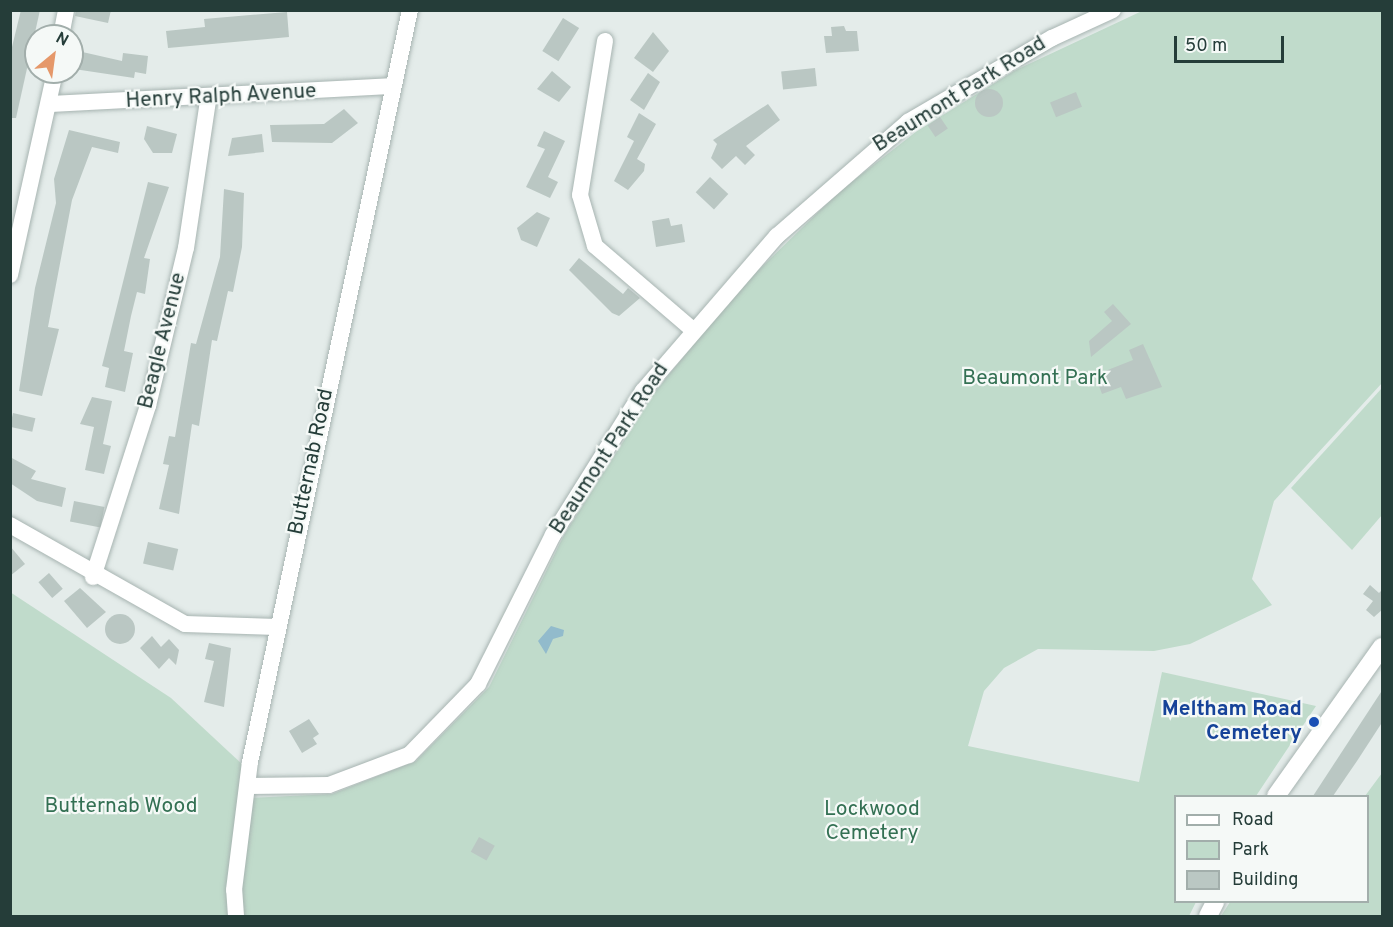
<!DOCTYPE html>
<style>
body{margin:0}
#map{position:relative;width:1393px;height:927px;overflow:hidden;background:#e4ecea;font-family:Overpass,sans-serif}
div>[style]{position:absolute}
.green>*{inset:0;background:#c0dbcb}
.water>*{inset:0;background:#92bbcc}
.building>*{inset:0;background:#bac7c3;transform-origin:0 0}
.round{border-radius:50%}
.roads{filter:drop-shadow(0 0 2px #a7b4b1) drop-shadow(0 0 2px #a7b4b1)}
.street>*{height:16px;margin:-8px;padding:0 8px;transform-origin:8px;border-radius:8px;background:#fff}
.secondary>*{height:18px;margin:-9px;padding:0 9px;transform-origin:9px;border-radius:9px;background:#fff}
.dots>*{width:16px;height:16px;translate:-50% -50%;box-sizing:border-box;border:3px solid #f5f9f7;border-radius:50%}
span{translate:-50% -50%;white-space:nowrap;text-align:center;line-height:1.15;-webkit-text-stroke:4.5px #f5f9f7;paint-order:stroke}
.street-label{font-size:21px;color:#253d39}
.park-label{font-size:21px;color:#337053}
.transit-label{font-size:21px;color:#164399;font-weight:700}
.right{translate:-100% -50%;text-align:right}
.frame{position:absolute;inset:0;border:12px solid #253d39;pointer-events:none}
.legend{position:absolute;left:1174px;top:795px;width:195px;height:108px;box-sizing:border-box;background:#f5f9f7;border:2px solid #a2aeab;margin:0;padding:8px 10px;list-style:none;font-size:18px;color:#253d39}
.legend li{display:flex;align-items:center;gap:12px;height:30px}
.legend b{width:30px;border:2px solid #a2aeab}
.north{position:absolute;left:24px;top:24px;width:60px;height:60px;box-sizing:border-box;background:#f5f9f7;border:2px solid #a2aeab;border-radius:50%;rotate:29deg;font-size:16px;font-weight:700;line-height:24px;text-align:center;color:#253d39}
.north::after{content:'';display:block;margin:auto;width:21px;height:27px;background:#e5986a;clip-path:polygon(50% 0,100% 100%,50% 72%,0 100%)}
.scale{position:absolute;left:1174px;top:36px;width:110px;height:27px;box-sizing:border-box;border:3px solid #253d39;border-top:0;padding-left:8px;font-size:18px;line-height:21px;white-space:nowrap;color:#253d39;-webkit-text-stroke:4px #f5f9f7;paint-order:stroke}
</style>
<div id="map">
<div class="green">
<div style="clip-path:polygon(1142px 11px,1382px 11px,1382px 383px,1274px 501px,1252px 579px,1272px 605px,1190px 644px,1154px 651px,1038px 649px,1004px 668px,984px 691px,968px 746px,1139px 782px,1162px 672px,1316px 706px,1256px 796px,1176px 796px,1176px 902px,1196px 902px,1189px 916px,242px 916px,239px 887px,251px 798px,332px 794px,416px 761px,489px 687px,564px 535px,654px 393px,737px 291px,840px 191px,917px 131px,1014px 71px)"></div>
<div style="clip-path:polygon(1382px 388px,1382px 515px,1352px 550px,1291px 488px)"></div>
<div style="clip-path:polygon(10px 592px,171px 698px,243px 765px,229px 916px,11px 916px)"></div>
<div style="clip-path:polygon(1382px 773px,1382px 916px,1221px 916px,1230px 902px,1368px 902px,1365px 796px)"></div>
</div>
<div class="water">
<div style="clip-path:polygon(551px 626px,564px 630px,563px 636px,553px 639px,546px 654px,538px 641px)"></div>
</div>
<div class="building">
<div style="clip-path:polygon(21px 10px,40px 10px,16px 118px,10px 118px,11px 51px)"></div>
<div style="clip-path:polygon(76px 10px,111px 10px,108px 23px,75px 16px)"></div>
<div style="clip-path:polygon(287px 12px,289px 37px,168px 48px,166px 31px,205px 27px,204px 19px)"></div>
<div style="left:563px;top:18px;width:19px;height:39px;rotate:32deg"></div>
<div style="clip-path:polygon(844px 26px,846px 31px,857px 31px,859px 51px,826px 53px,824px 36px,832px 36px,831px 27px)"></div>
<div style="clip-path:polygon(653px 32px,669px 51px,653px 72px,634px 58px)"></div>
<div style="clip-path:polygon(78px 51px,122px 61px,123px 53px,148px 56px,146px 74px,135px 72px,134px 78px,74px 69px)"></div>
<div style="left:815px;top:68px;width:18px;height:34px;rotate:84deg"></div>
<div style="clip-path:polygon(552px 71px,571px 87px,559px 102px,537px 89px)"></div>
<div style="clip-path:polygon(648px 73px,660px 82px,644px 110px,630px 100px)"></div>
<div class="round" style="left:975px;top:89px;width:28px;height:28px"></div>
<div style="left:1076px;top:92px;width:16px;height:28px;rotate:68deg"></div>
<div style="clip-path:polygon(768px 104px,780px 120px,746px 146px,755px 155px,745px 165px,736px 156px,722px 169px,711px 158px,717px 144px,713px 140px)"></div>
<div style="clip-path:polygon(344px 109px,358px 123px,332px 143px,272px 142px,270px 125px,324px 124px)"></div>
<div style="clip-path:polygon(639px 113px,656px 124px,637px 159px,645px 164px,644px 171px,628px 190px,614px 181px,634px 141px,627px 137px)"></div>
<div style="left:940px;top:117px;width:14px;height:15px;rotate:56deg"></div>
<div style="clip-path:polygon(147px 126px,177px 134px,172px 153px,153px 153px,144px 139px)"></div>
<div style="clip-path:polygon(69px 130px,120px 142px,118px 153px,92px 147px,72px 200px,48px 327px,59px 329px,42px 396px,19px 391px,35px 288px,56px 203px,54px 179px)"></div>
<div style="clip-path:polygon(544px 131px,565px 141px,548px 177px,558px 182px,550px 198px,526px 187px,545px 149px,537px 146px)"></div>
<div style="clip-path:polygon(262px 134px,264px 152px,228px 156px,232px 138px)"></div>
<div style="left:710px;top:177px;width:25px;height:21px;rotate:43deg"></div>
<div style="clip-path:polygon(148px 182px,169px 187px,144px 258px,150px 259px,145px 294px,137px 292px,131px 316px,124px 351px,133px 353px,125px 392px,105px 387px,109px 368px,102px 366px)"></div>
<div style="clip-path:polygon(224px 189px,244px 193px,242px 247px,233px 292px,228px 291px,217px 341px,212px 340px,199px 426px,192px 424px,179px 514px,159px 509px,169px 465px,163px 464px,169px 436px,175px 437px,191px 343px,196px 344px,220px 257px)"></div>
<div style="clip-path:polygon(537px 212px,550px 218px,537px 247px,521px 240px,517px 228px)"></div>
<div style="clip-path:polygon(669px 218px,671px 226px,682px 224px,685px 242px,656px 247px,652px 221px)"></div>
<div style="clip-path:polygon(579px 258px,623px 294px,628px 288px,640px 298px,619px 316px,612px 313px,569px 270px)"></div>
<div style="clip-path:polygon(1113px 304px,1131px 324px,1091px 357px,1089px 341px,1112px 321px,1104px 312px)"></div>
<div style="clip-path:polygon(1143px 344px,1162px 387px,1126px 399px,1121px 387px,1102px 394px,1095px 375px,1133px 360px,1129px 350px)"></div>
<div style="clip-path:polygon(92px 397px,112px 401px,103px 444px,111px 446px,104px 474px,85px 470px,94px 427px,80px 424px)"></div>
<div style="left:13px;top:413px;width:23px;height:14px;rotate:13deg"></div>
<div style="clip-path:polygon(10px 457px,36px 471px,31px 479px,66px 488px,62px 507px,37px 501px,10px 483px)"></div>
<div style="left:74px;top:501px;width:31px;height:21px;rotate:11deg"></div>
<div style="left:148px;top:542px;width:31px;height:22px;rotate:13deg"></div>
<div style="clip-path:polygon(10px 546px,25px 564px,10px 576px)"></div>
<div style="left:49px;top:573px;width:21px;height:14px;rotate:49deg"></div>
<div style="clip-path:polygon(1370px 585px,1379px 593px,1383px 589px,1383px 609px,1374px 617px,1366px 610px,1373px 601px,1363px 594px)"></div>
<div style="clip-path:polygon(80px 588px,106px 612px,87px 628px,64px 601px)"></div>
<div class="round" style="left:105px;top:614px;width:30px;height:30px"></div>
<div style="clip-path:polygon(152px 636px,161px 647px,169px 639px,179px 650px,176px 665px,169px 658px,159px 669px,140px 648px)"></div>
<div style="clip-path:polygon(209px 643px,231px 648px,224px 707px,204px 702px,214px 661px,205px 659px)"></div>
<div style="clip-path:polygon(1383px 689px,1383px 721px,1357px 761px,1333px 796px,1313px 796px)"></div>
<div style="clip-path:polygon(309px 719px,319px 734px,313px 738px,317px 744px,302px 753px,289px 731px)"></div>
<div style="left:479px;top:837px;width:18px;height:17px;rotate:29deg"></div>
</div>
<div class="roads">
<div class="street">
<div style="left:61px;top:36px;width:26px;rotate:-79deg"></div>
<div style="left:605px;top:41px;width:156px;rotate:99.2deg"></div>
<div style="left:580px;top:195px;width:53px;rotate:73.6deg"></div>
<div style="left:595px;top:246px;width:128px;rotate:40.6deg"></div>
<div style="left:49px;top:104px;width:343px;rotate:-3deg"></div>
<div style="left:10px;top:275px;width:208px;rotate:-77.5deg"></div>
<div style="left:10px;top:525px;width:201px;rotate:29.5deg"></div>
<div style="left:185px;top:624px;width:92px;rotate:1.9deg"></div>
<div style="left:93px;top:577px;width:180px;rotate:-72.2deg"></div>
<div style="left:148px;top:406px;width:163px;rotate:-76.5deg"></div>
<div style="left:186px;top:248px;width:150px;rotate:-81.5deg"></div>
<div style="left:248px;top:786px;width:81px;rotate:-0.7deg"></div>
<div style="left:329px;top:785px;width:85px;rotate:-20.6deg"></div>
<div style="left:409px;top:755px;width:99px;rotate:-45.8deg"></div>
<div style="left:478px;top:684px;width:167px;rotate:-63.3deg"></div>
<div style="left:553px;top:535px;width:170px;rotate:-58deg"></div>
<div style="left:643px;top:391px;width:205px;rotate:-49.2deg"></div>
<div style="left:777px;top:236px;width:174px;rotate:-41deg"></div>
<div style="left:908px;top:122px;width:167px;rotate:-30.3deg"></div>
<div style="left:1052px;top:38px;width:67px;rotate:-24.7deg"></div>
<div style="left:236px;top:916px;width:26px;rotate:-94deg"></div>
<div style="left:234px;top:890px;width:129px;rotate:-82.9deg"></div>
<div style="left:250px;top:762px;width:769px;rotate:-77.99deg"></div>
</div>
<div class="secondary">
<div style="left:1276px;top:796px;width:183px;rotate:-54.6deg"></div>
<div style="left:1208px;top:916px;width:16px;rotate:-63deg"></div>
</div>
</div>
<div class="dots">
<div style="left:1314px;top:722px;background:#1a4fb4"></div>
</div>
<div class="street-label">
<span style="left:960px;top:95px;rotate:-32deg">Beaumont Park Road</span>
<span style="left:221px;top:97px;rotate:-3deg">Henry Ralph Avenue</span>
<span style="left:163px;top:341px;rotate:-76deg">Beagle Avenue</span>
<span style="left:610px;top:449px;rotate:-57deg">Beaumont Park Road</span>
<span style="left:312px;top:462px;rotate:-78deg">Butternab Road</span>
</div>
<div class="park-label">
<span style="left:1035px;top:379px">Beaumont Park</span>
<span style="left:121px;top:807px">Butternab Wood</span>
<span style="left:872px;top:822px">Lockwood<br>Cemetery</span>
</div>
<div class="transit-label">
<span class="right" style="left:1302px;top:722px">Meltham Road<br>Cemetery</span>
</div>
<div class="frame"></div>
<ul class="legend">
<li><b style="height:8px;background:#fff"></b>Road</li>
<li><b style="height:16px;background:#c0dbcb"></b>Park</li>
<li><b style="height:16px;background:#bac7c3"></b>Building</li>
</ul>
<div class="north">N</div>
<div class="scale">50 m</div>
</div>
